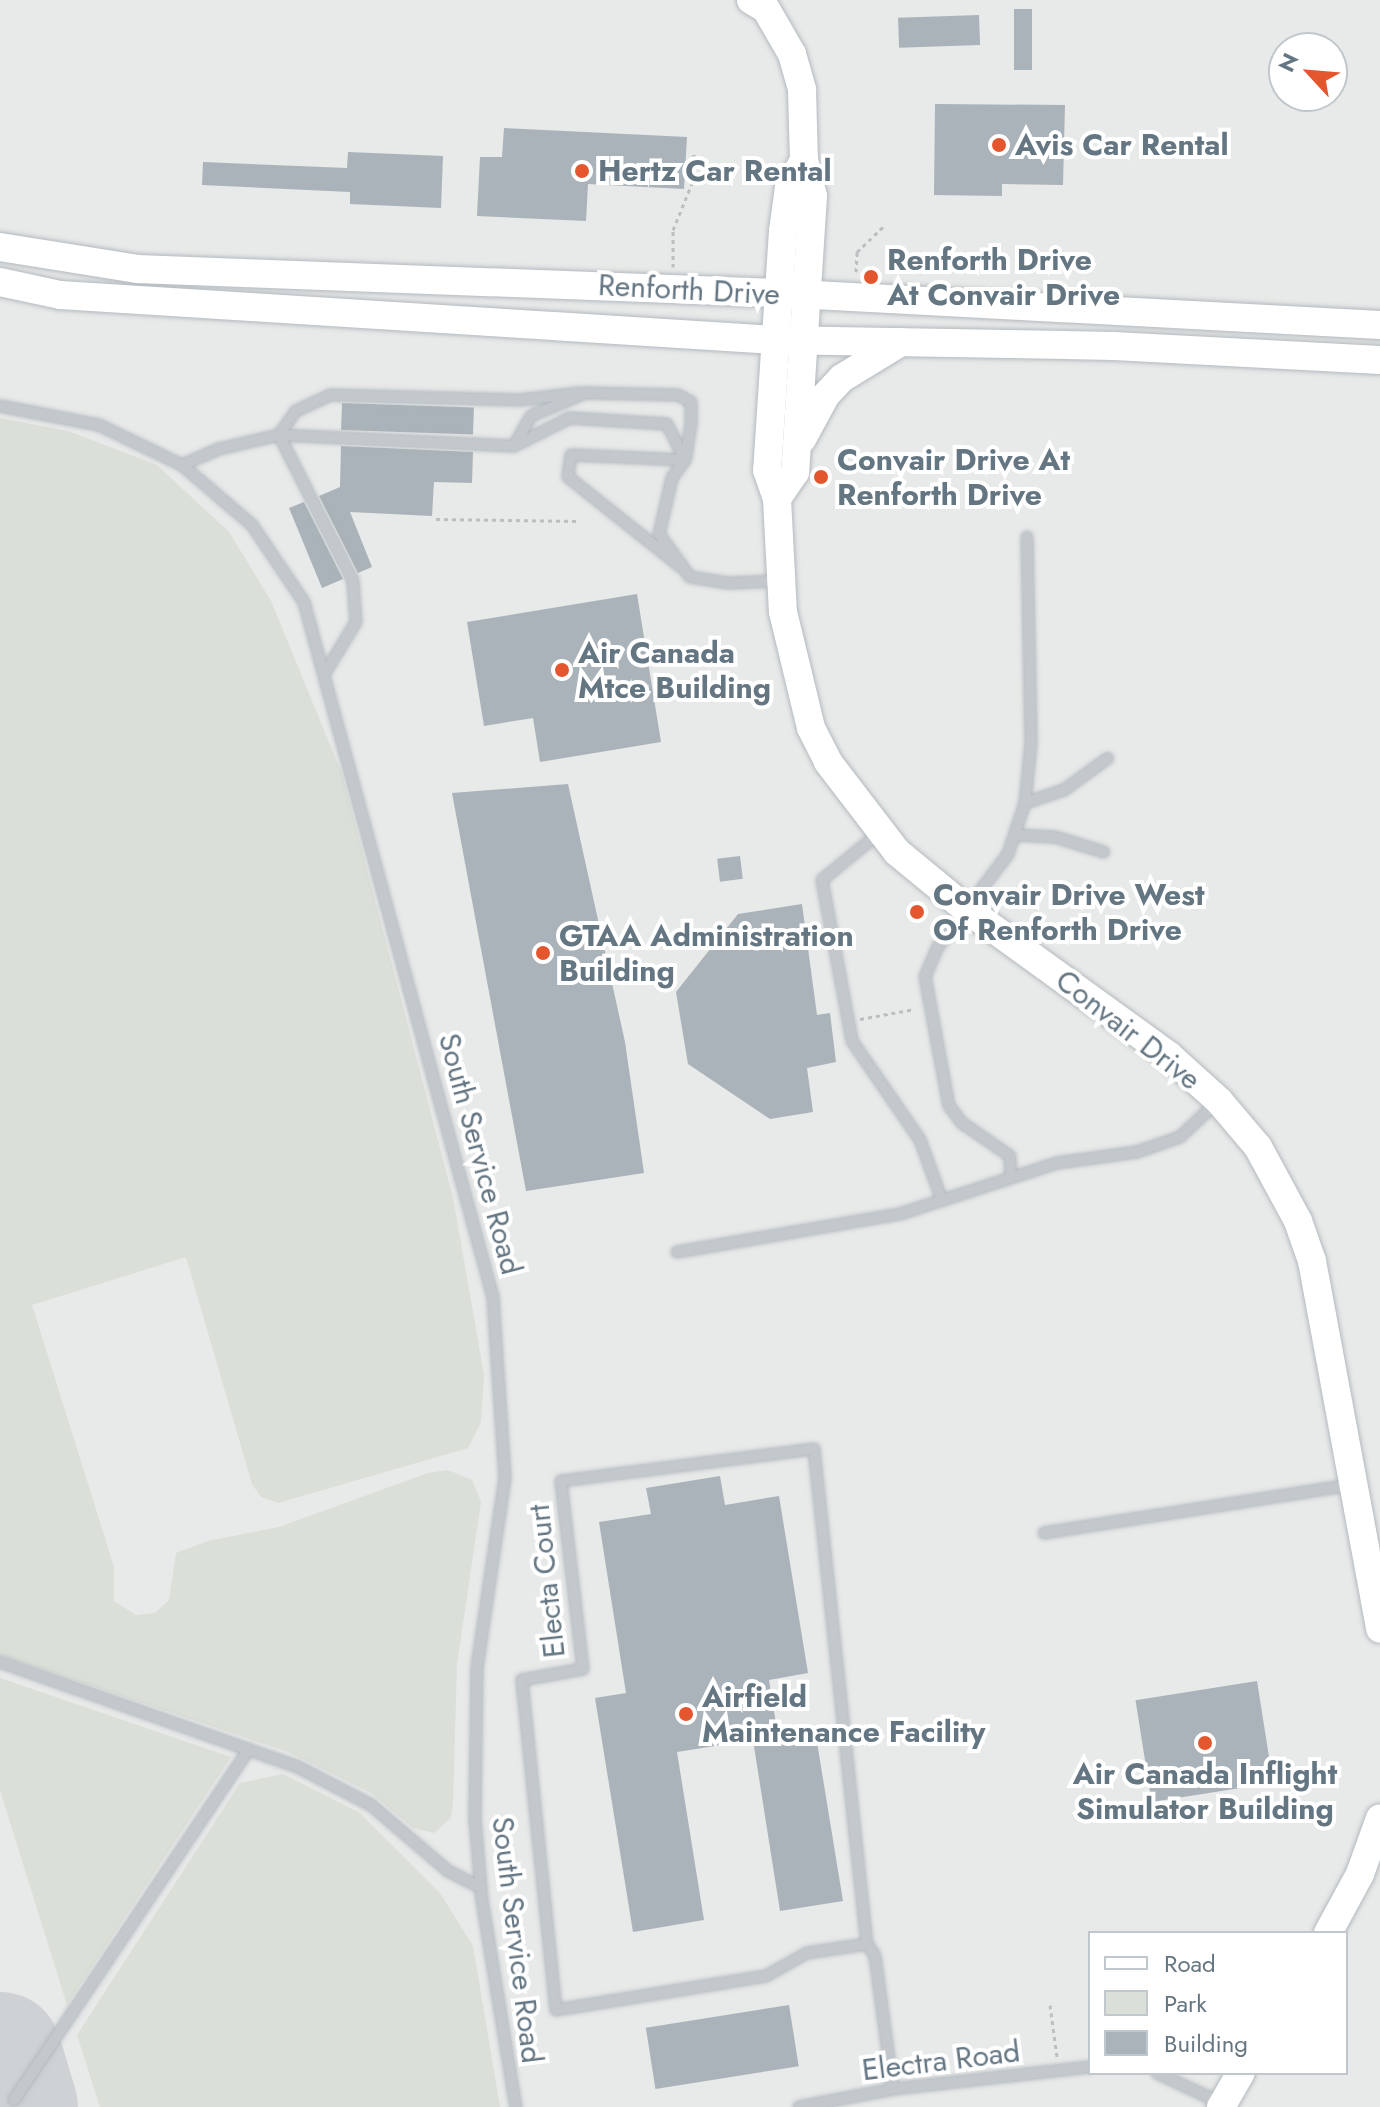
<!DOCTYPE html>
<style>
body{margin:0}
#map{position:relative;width:1380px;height:2107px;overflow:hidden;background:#fafaf8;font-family:Jost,sans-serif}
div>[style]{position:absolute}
.built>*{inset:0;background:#e8e9e9}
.green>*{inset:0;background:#dadfd7}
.runway>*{height:124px;margin:-62px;padding:0 62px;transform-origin:62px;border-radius:62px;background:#ced2d4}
.building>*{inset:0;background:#aab3b9;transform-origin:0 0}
.path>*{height:3px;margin-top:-1.5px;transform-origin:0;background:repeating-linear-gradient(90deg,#bbbfc2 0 4px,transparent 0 8px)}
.roads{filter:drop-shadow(0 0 2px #b3babf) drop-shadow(0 0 2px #b3babf)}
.lane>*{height:10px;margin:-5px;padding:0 5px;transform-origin:5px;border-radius:5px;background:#c3c8cc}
.secondary>*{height:28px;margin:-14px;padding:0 14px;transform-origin:14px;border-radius:14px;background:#fff}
.dots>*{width:22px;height:22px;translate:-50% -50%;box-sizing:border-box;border:4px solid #fff;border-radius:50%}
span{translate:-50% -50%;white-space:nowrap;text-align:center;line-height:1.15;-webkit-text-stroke:8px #fff;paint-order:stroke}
.poi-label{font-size:30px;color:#657683;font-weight:700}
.left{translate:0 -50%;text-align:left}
.street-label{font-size:30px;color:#657683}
.legend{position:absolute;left:1088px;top:1931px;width:260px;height:144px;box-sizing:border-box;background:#fff;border:2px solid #c1c8cd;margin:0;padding:10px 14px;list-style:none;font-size:24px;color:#657683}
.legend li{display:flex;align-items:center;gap:16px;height:40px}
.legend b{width:40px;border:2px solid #c1c8cd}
.north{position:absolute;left:1268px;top:32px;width:80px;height:80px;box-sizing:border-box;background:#fff;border:2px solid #c1c8cd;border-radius:50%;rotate:296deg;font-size:22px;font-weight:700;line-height:32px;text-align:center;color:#657683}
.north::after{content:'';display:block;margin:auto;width:28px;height:36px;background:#e4572e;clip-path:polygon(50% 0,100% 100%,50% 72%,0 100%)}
</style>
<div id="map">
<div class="built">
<div style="clip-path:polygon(evenodd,0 0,1380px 0,1380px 2107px,0 2107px,0 0,1284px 48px,1332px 48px,1332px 96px,1284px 96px,1284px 48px,0 0,1090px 1933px,1346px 1933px,1346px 2073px,1090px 2073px,1090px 1933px)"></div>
</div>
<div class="green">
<div style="clip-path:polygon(0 418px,68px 431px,157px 465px,229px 532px,271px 601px,342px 774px,453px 1198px,484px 1375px,481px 1422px,468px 1448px,278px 1503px,261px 1497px,252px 1484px,186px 1257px,32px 1305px,114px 1567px,114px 1601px,136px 1615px,155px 1613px,169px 1600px,176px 1553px,208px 1541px,279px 1527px,428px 1473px,448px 1470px,472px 1480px,481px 1502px,457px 1663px,453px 1802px,451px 1818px,434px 1833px,413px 1828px,371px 1793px,288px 1752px,0 1655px)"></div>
<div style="clip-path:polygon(0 1678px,231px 1757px,67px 2005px,0 1790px)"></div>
<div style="clip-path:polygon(283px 1774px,360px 1813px,440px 1893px,473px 1946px,500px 2107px,100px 2107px,77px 2035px,240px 1783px)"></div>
</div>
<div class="runway">
<div style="left:0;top:2054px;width:55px;rotate:73.2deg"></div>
</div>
<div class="building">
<div style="left:1014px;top:9px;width:18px;height:61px"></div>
<div style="left:979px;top:15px;width:30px;height:81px;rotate:88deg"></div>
<div style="clip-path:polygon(935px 104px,1065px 105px,1063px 185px,1002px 184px,1002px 196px,934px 195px)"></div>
<div style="clip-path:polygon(504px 128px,687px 137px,684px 189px,588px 184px,586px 221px,477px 216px,480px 157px,502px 157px)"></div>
<div style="clip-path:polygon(348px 152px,443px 156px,441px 208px,350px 204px,350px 192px,202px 185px,203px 162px,347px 168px)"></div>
<div style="left:342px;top:403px;width:132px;height:27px;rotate:2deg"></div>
<div style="clip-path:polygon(341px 446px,473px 452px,472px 483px,434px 482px,432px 516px,350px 512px,372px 567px,358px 573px,319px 496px,340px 487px)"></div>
<div style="clip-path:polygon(304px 502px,343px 579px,322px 588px,289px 508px)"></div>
<div style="clip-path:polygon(637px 594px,661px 742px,540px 762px,533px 718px,484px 726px,467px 622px)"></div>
<div style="clip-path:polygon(568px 784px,625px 1042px,644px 1173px,526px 1191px,452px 793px)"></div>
<div style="left:740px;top:856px;width:23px;height:23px;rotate:83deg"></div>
<div style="clip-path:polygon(802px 904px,817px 1015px,830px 1013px,836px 1062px,807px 1068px,813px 1112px,770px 1119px,688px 1064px,676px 992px,738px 914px)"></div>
<div style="clip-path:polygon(720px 1476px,725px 1505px,779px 1496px,808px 1673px,769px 1680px,778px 1736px,815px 1730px,843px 1901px,780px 1911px,753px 1740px,677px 1752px,704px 1920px,633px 1932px,595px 1698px,626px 1693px,599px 1522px,651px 1514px,646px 1488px)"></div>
<div style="left:1257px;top:1681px;width:103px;height:123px;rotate:81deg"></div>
<div style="left:789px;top:2005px;width:62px;height:145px;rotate:81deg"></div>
</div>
<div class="path">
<div style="left:673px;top:267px;width:37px;rotate:-90deg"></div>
<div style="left:673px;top:230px;width:53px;rotate:-67.8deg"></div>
<div style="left:693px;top:181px;width:25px;rotate:-83deg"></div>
<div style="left:696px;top:156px;width:8px;rotate:180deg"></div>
<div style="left:856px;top:272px;width:20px;rotate:-87deg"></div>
<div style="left:857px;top:252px;width:39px;rotate:-44deg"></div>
<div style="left:436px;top:519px;width:142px;rotate:0.8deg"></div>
<div style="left:860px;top:1019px;width:56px;rotate:-10.3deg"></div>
<div style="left:1050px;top:2005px;width:52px;rotate:82.3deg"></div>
</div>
<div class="roads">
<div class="lane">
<div style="left:0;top:406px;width:101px;rotate:10.9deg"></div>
<div style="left:99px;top:425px;width:92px;rotate:25.7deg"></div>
<div style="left:182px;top:465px;width:92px;rotate:40.6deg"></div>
<div style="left:252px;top:525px;width:93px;rotate:56deg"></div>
<div style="left:304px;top:602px;width:720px;rotate:74.79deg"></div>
<div style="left:493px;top:1297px;width:181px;rotate:86.2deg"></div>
<div style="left:505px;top:1478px;width:192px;rotate:98.4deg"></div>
<div style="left:477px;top:1668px;width:151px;rotate:90.8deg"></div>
<div style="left:475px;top:1819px;width:81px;rotate:85.1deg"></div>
<div style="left:482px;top:1900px;width:210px;rotate:80.7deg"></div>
<div style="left:279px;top:435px;width:29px;rotate:-55deg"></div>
<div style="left:296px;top:411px;width:38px;rotate:-25deg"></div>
<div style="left:330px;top:395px;width:190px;rotate:1.5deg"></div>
<div style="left:520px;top:400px;width:60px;rotate:-6.7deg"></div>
<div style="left:279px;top:435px;width:164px;rotate:63.1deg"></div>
<div style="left:353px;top:581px;width:41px;rotate:85.8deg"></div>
<div style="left:356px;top:622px;width:60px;rotate:121.3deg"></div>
<div style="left:515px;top:444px;width:32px;rotate:-60deg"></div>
<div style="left:531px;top:416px;width:59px;rotate:-23.1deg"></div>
<div style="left:585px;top:393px;width:93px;rotate:1.2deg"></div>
<div style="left:678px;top:395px;width:15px;rotate:28deg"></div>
<div style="left:691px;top:402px;width:22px;rotate:90deg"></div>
<div style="left:691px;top:424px;width:36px;rotate:99deg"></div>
<div style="left:685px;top:460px;width:22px;rotate:126deg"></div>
<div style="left:672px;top:478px;width:57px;rotate:103.1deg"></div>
<div style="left:659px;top:534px;width:53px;rotate:54.2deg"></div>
<div style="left:690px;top:577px;width:39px;rotate:9deg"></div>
<div style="left:729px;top:583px;width:50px;rotate:-2.3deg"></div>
<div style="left:182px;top:465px;width:40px;rotate:-23.4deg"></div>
<div style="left:219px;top:449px;width:62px;rotate:-13.1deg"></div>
<div style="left:279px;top:435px;width:235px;rotate:2.7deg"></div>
<div style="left:514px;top:446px;width:63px;rotate:-26.6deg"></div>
<div style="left:570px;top:418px;width:97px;rotate:3.5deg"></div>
<div style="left:667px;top:424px;width:40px;rotate:63.4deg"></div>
<div style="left:685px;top:460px;width:114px;rotate:-177.5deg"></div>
<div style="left:571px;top:455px;width:22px;rotate:98deg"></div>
<div style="left:568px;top:477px;width:144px;rotate:38.5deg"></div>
<div style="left:1025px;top:803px;width:41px;rotate:-18.4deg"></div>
<div style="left:1064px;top:790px;width:54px;rotate:-36deg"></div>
<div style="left:878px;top:834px;width:72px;rotate:140.6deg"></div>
<div style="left:822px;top:880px;width:164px;rotate:79.4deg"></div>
<div style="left:852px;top:1041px;width:120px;rotate:55.5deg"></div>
<div style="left:920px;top:1140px;width:64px;rotate:69.9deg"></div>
<div style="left:1015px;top:835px;width:40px;rotate:2.9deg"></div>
<div style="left:1055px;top:837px;width:51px;rotate:17deg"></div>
<div style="left:1011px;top:1178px;width:22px;rotate:-93deg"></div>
<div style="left:1010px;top:1156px;width:58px;rotate:-145.5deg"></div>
<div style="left:962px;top:1123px;width:21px;rotate:-127deg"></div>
<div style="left:949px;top:1106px;width:131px;rotate:-100.5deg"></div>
<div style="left:925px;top:977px;width:33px;rotate:-67deg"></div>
<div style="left:938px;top:947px;width:116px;rotate:-53deg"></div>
<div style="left:1008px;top:854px;width:54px;rotate:-71.6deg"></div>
<div style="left:1025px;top:803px;width:60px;rotate:-84.3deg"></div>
<div style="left:1031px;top:743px;width:206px;rotate:-91.1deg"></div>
<div style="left:677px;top:1252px;width:226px;rotate:-9.7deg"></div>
<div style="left:900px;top:1214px;width:165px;rotate:-18deg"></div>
<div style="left:1057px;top:1163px;width:81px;rotate:-7.8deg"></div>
<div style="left:1137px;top:1152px;width:46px;rotate:-19.2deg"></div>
<div style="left:1180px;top:1137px;width:51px;rotate:-43.4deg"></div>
<div style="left:1044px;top:1533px;width:310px;rotate:-8.9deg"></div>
<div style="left:0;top:1662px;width:314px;rotate:19.4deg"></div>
<div style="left:296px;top:1766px;width:85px;rotate:27.5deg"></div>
<div style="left:371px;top:1805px;width:101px;rotate:40.6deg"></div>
<div style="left:448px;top:1871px;width:37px;rotate:27deg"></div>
<div style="left:867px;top:1944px;width:61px;rotate:171.5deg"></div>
<div style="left:807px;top:1953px;width:47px;rotate:150.7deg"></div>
<div style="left:766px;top:1976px;width:213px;rotate:170.8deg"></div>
<div style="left:556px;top:2010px;width:332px;rotate:-95.9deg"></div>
<div style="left:522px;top:1680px;width:62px;rotate:-10.2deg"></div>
<div style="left:583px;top:1669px;width:189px;rotate:-96.7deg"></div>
<div style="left:561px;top:1481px;width:255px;rotate:-7.2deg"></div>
<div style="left:814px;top:1449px;width:498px;rotate:83.9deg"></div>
<div style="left:867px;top:1944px;width:14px;rotate:56deg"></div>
<div style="left:875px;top:1956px;width:134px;rotate:82.3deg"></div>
<div style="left:1157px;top:2073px;width:71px;rotate:25.1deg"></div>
<div style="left:14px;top:2100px;width:422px;rotate:-56.2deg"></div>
<div style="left:799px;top:2107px;width:96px;rotate:-10.8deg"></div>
<div style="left:893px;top:2089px;width:198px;rotate:-6.4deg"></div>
</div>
<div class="secondary">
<div style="left:751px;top:0;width:17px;rotate:31deg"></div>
<div style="left:766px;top:9px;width:52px;rotate:60deg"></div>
<div style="left:792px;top:54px;width:37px;rotate:74deg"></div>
<div style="left:802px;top:90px;width:70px;rotate:88.4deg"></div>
<div style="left:804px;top:160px;width:37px;rotate:76deg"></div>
<div style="left:813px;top:196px;width:277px;rotate:93.7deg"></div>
<div style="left:795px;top:472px;width:32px;rotate:124deg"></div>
<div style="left:804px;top:160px;width:31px;rotate:119deg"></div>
<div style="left:789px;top:187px;width:44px;rotate:97.8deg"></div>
<div style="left:783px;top:231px;width:240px;rotate:93.8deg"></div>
<div style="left:767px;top:470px;width:31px;rotate:71deg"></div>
<div style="left:777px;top:499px;width:113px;rotate:87deg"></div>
<div style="left:783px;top:612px;width:119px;rotate:76.4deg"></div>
<div style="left:811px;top:728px;width:38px;rotate:63deg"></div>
<div style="left:828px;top:762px;width:113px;rotate:52.5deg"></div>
<div style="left:897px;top:852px;width:88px;rotate:39.5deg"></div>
<div style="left:965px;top:908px;width:251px;rotate:35.9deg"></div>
<div style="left:1168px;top:1055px;width:69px;rotate:42deg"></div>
<div style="left:1219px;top:1101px;width:60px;rotate:49.7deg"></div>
<div style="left:1258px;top:1147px;width:84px;rotate:61.6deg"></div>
<div style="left:1298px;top:1221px;width:42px;rotate:70.7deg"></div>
<div style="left:1312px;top:1261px;width:374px;rotate:79.5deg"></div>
<div style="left:0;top:247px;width:139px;rotate:9.1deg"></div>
<div style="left:137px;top:269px;width:640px;rotate:2.15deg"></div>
<div style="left:777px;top:293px;width:604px;rotate:3.04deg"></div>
<div style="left:0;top:282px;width:61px;rotate:12.2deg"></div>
<div style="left:60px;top:295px;width:716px;rotate:3.6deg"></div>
<div style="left:775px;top:340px;width:339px;rotate:1deg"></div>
<div style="left:1114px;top:346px;width:266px;rotate:3deg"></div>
<div style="left:802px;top:439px;width:50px;rotate:-61.4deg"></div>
<div style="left:826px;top:395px;width:23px;rotate:-47deg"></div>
<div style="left:842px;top:378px;width:69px;rotate:-31.4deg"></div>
<div style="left:1328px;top:1933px;width:67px;rotate:-61.5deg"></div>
<div style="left:1360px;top:1874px;width:59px;rotate:-70.3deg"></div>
<div style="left:1221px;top:2107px;width:39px;rotate:-60deg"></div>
</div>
</div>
<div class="dots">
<div style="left:999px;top:145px;background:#e4572e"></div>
<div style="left:582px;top:171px;background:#e4572e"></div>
<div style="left:871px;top:277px;background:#e4572e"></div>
<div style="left:821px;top:477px;background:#e4572e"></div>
<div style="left:562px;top:670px;background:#e4572e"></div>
<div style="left:917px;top:912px;background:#e4572e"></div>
<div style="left:543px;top:953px;background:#e4572e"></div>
<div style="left:686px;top:1714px;background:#e4572e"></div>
<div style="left:1205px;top:1743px;background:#e4572e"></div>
</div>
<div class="poi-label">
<span class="left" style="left:1015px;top:145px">Avis Car Rental</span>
<span class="left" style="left:598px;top:171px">Hertz Car Rental</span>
<span class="left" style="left:887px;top:277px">Renforth Drive<br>At Convair Drive</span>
<span class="left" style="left:837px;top:477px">Convair Drive At<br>Renforth Drive</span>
<span class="left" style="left:578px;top:670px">Air Canada<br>Mtce Building</span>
<span class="left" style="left:933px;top:912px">Convair Drive West<br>Of Renforth Drive</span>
<span class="left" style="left:559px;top:953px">GTAA Administration<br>Building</span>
<span class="left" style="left:702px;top:1714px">Airfield<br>Maintenance Facility</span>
<span style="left:1205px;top:1791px">Air Canada Inflight<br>Simulator Building</span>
</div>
<div class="street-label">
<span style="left:689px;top:290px;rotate:3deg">Renforth Drive</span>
<span style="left:1128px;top:1030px;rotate:38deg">Convair Drive</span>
<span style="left:480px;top:1154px;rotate:75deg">South Service Road</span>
<span style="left:547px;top:1581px;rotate:-96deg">Electa Court</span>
<span style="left:517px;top:1940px;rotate:83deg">South Service Road</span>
<span style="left:941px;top:2061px;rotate:-7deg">Electra Road</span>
</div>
<ul class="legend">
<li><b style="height:10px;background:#fff"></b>Road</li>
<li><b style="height:22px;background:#dadfd7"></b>Park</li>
<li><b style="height:22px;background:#aab3b9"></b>Building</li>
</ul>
<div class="north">N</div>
</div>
